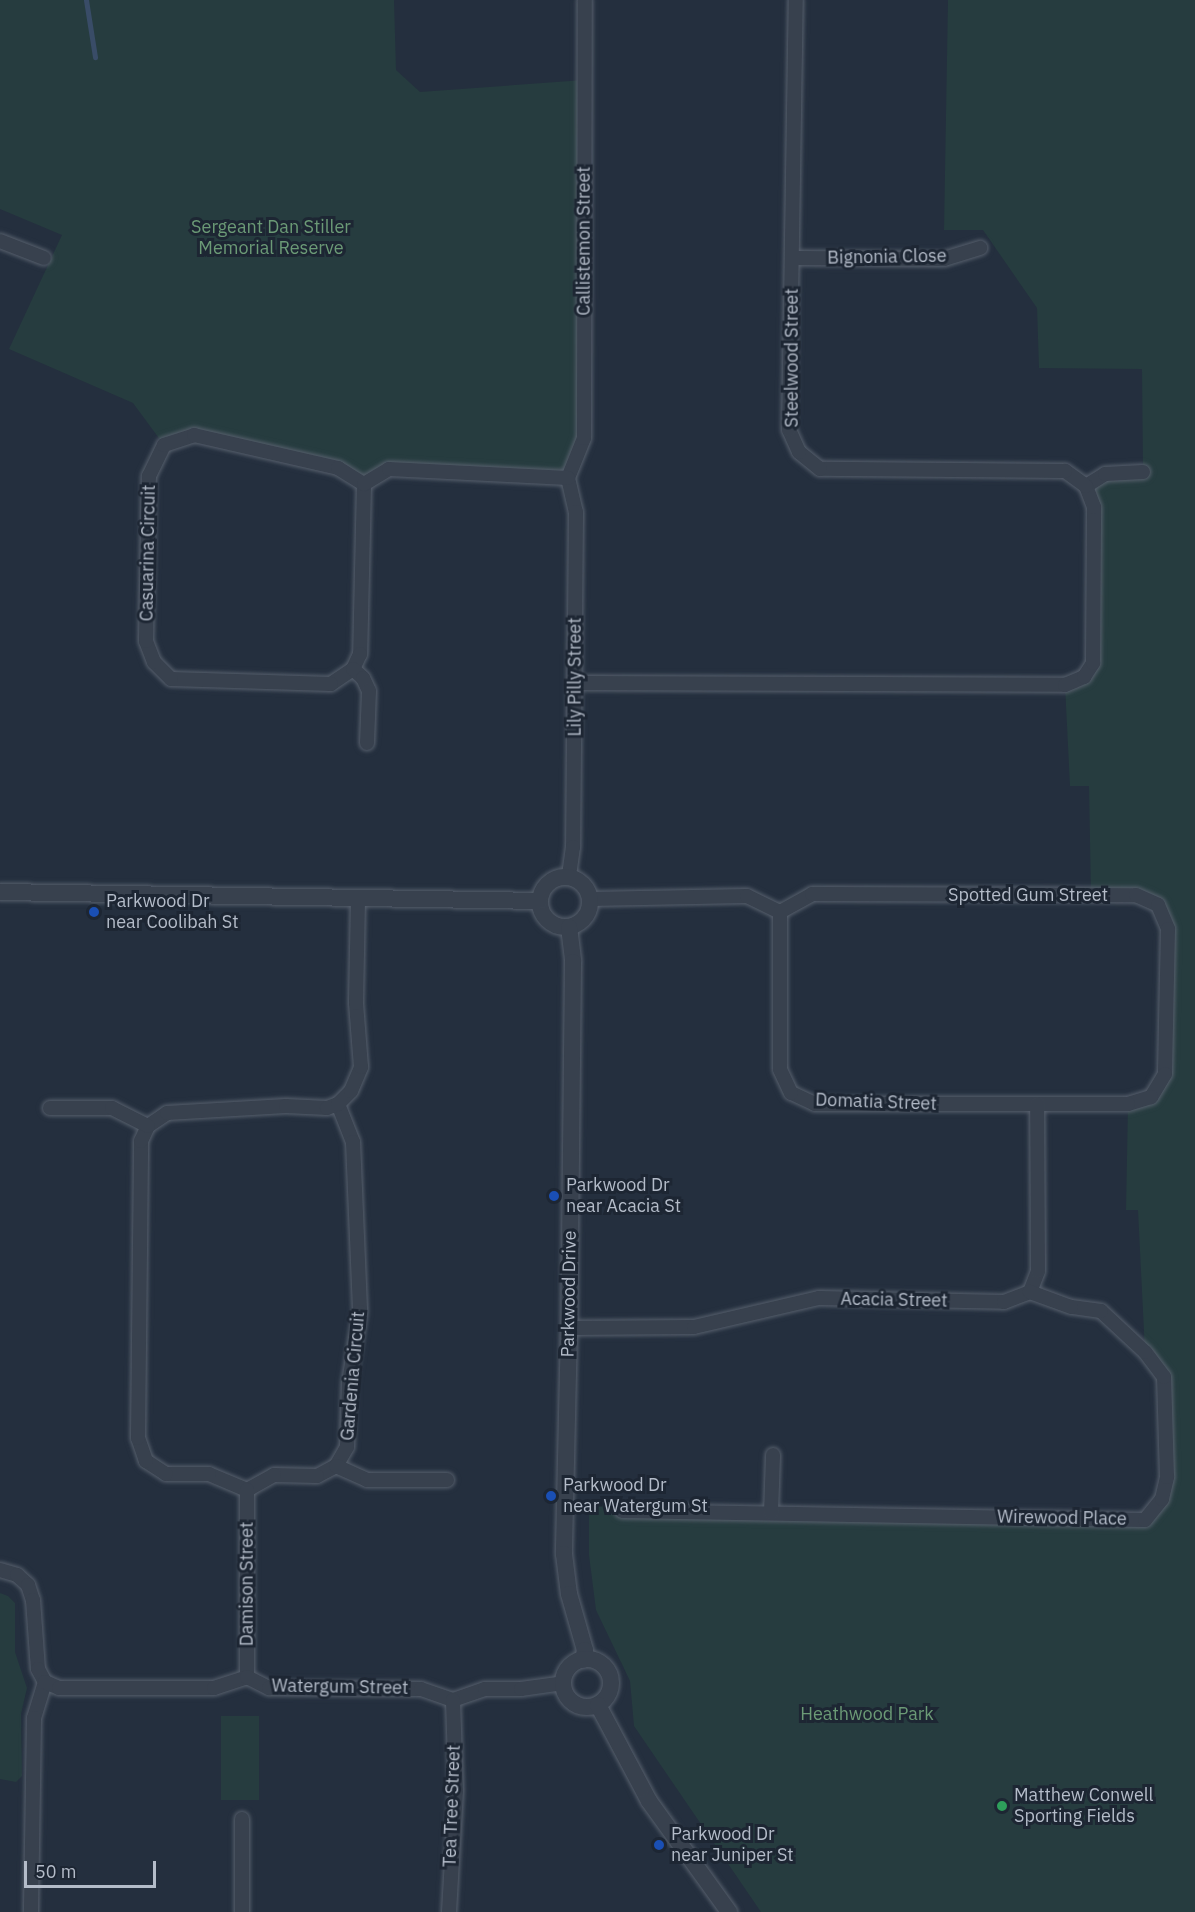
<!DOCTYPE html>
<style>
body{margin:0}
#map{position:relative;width:1195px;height:1912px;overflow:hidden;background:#242f3e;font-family:"IBM Plex Sans",sans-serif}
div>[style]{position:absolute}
.green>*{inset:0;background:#263c3f;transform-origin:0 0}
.stream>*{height:5px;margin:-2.5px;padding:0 2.5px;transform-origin:2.5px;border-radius:2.5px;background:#394c67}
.roads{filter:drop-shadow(0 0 2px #565f6c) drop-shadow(0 0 2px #565f6c)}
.minor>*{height:14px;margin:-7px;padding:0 7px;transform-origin:7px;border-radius:7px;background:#38414e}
.tertiary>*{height:16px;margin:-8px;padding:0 8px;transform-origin:8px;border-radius:8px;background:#38414e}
.tertiary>.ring{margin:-8px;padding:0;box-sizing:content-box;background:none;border:16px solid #38414e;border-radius:50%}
.dots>*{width:16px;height:16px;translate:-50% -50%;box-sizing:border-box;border:3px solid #1d2633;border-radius:50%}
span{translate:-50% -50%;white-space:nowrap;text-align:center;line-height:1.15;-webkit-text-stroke:6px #1d2633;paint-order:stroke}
.park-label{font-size:18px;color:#6b9a76}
.street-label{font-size:18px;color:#b4bcc9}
.poi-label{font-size:18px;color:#b4bcc9}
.left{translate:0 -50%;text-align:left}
.scale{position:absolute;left:24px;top:1861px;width:132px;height:27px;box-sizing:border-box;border:3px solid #b4bcc9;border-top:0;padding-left:8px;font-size:18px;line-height:21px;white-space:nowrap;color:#b4bcc9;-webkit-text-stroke:4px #1d2633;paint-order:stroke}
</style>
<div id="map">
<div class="green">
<div style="clip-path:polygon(0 0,394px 0,396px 70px,420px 92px,584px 80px,584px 438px,568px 478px,389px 469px,364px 484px,338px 468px,194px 435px,164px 445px,133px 403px,9px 349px,62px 235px,0 209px)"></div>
<div style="clip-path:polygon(948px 0,1195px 0,1195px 1912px,761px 1912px,634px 1726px,630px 1681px,596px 1610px,589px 1555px,589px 1503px,622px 1503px,622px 1511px,1145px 1520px,1162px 1499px,1164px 1377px,1145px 1352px,1138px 1210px,1126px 1210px,1128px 1104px,1151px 1097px,1165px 1074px,1168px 929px,1158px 905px,1091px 895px,1089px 786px,1070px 786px,1065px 685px,1093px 663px,1094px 507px,1086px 486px,1143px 472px,1142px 369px,1039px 368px,1037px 308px,983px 230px,944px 230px)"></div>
<div style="clip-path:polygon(0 1593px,8px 1596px,15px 1603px,15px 1652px,27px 1688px,21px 1714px,22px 1776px,16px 1782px,0 1779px)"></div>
<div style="left:221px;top:1716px;width:38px;height:84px"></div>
</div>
<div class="stream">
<div style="left:86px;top:0;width:58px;rotate:81deg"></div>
</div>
<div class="roads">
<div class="minor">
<div style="left:0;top:241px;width:47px;rotate:21.1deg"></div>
<div style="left:793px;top:258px;width:151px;rotate:0.4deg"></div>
<div style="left:944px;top:259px;width:38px;rotate:-17deg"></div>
<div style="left:568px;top:478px;width:43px;rotate:-68.2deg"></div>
<div style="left:584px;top:438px;width:438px;rotate:-89.9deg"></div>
<div style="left:568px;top:478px;width:35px;rotate:77deg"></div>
<div style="left:576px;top:512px;width:335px;rotate:90.5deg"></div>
<div style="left:573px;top:847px;width:30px;rotate:98deg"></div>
<div style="left:364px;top:484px;width:170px;rotate:91.3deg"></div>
<div style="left:360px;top:654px;width:17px;rotate:115deg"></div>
<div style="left:353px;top:669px;width:27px;rotate:146deg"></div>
<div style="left:331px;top:684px;width:160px;rotate:-178.2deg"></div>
<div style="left:171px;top:679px;width:24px;rotate:-135deg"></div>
<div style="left:154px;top:662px;width:22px;rotate:-111deg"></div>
<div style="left:146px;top:641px;width:165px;rotate:-89deg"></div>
<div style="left:149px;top:476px;width:34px;rotate:-64deg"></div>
<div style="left:164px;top:445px;width:32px;rotate:-18deg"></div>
<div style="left:194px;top:435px;width:148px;rotate:12.9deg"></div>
<div style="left:338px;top:468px;width:31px;rotate:32deg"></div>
<div style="left:364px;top:484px;width:29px;rotate:-31deg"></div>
<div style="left:389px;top:469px;width:179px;rotate:2.9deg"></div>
<div style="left:1086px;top:486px;width:22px;rotate:-32deg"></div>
<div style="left:1105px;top:474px;width:38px;rotate:-3deg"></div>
<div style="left:353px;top:669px;width:13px;rotate:42deg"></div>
<div style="left:363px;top:678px;width:14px;rotate:65deg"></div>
<div style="left:369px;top:691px;width:52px;rotate:92.2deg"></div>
<div style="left:575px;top:683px;width:490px;rotate:0.2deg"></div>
<div style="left:1065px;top:685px;width:21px;rotate:-23deg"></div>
<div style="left:1084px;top:677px;width:17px;rotate:-57deg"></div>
<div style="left:1093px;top:663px;width:156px;rotate:-89.6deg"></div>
<div style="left:1094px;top:507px;width:22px;rotate:-111deg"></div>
<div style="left:1086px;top:486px;width:26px;rotate:-144deg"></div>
<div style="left:1065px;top:471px;width:245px;rotate:-179.5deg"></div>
<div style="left:820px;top:469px;width:27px;rotate:-141deg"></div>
<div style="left:799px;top:452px;width:24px;rotate:-114deg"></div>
<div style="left:789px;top:430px;width:430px;rotate:-89.1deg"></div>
<div style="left:590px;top:899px;width:157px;rotate:-1.1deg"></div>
<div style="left:747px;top:896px;width:37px;rotate:26deg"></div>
<div style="left:780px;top:912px;width:37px;rotate:-29deg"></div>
<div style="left:812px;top:894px;width:324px;rotate:0.2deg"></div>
<div style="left:1136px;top:895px;width:24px;rotate:24deg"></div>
<div style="left:1158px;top:905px;width:26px;rotate:67deg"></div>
<div style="left:1168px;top:929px;width:145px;rotate:91.2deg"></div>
<div style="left:1165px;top:1074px;width:27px;rotate:121deg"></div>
<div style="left:1151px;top:1097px;width:24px;rotate:163deg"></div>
<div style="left:1128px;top:1104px;width:313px;rotate:180deg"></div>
<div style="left:815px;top:1104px;width:26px;rotate:-155deg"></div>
<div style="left:791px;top:1093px;width:26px;rotate:-115deg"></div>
<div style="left:780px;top:1069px;width:157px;rotate:-90deg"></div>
<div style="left:338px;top:1104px;width:41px;rotate:68.5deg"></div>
<div style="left:353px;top:1142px;width:170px;rotate:87.6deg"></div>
<div style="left:360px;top:1312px;width:72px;rotate:98.8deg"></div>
<div style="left:349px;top:1383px;width:64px;rotate:91.8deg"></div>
<div style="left:347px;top:1447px;width:22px;rotate:120deg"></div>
<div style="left:336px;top:1466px;width:21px;rotate:152deg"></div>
<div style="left:317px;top:1476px;width:43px;rotate:-178.7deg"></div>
<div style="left:274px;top:1475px;width:31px;rotate:151deg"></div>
<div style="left:247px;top:1490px;width:41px;rotate:-157.2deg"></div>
<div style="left:209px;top:1474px;width:43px;rotate:180deg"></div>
<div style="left:166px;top:1474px;width:24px;rotate:-147deg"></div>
<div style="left:146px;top:1461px;width:24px;rotate:-109deg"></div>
<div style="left:138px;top:1438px;width:297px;rotate:-89.4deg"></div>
<div style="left:141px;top:1141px;width:17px;rotate:-65deg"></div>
<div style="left:148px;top:1126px;width:23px;rotate:-34deg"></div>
<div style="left:167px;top:1113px;width:119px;rotate:-3.4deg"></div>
<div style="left:286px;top:1106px;width:41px;rotate:2.8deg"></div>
<div style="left:327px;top:1108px;width:12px;rotate:-20deg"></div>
<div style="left:338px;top:1104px;width:18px;rotate:-45deg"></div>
<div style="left:351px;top:1091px;width:26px;rotate:-67deg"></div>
<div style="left:361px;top:1067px;width:64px;rotate:-94.5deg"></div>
<div style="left:356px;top:1003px;width:106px;rotate:-88.9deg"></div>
<div style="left:50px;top:1108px;width:62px"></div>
<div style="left:112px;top:1108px;width:40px;rotate:26.6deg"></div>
<div style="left:569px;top:1328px;width:125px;rotate:-0.5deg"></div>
<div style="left:694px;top:1327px;width:128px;rotate:-13.1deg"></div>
<div style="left:819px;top:1298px;width:185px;rotate:1.2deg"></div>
<div style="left:1004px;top:1302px;width:28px;rotate:-21deg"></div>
<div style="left:1030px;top:1292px;width:22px;rotate:-69deg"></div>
<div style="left:1038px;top:1271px;width:167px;rotate:-90.3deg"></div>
<div style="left:336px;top:1466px;width:34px;rotate:24deg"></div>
<div style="left:367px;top:1480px;width:80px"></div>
<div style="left:247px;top:1490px;width:187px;rotate:90deg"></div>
<div style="left:622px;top:1511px;width:523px;rotate:0.99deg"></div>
<div style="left:1145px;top:1520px;width:27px;rotate:-51deg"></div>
<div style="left:1162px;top:1499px;width:23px;rotate:-77deg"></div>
<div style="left:1167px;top:1477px;width:100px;rotate:-91.7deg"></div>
<div style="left:1164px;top:1377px;width:31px;rotate:-127deg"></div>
<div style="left:1145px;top:1352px;width:60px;rotate:-137deg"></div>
<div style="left:1101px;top:1311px;width:30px;rotate:-172deg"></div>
<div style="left:1071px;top:1307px;width:44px;rotate:-159.9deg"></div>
<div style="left:771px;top:1513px;width:58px;rotate:-88deg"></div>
<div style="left:0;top:1570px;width:18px;rotate:16deg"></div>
<div style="left:17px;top:1575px;width:15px;rotate:42deg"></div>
<div style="left:28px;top:1585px;width:16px;rotate:72deg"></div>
<div style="left:33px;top:1600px;width:69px;rotate:85.9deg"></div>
<div style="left:38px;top:1669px;width:15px;rotate:62deg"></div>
<div style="left:45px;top:1682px;width:38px;rotate:107deg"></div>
<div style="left:34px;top:1718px;width:194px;rotate:90.9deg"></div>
<div style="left:45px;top:1682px;width:15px;rotate:23deg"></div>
<div style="left:59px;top:1688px;width:155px"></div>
<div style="left:214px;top:1688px;width:35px;rotate:-18deg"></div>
<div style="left:247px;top:1677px;width:25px;rotate:27deg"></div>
<div style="left:269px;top:1688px;width:152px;rotate:0.4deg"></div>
<div style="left:421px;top:1689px;width:34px;rotate:19deg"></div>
<div style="left:453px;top:1700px;width:34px;rotate:-19deg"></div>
<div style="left:485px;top:1689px;width:36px"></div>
<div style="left:521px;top:1689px;width:43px;rotate:-7.9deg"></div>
<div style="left:242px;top:1912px;width:93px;rotate:-90deg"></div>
<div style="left:449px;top:1912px;width:121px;rotate:-86.7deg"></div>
<div style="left:456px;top:1791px;width:91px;rotate:-91.9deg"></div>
</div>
<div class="tertiary">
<div class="ring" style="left:540px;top:877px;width:34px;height:34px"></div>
<div style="left:0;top:892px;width:540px;rotate:0.95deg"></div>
<div style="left:569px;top:927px;width:35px;rotate:83deg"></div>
<div style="left:573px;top:962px;width:366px;rotate:90.6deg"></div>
<div style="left:569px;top:1328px;width:226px;rotate:91.3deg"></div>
<div style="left:564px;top:1554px;width:40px;rotate:82.9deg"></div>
<div style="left:569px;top:1594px;width:58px;rotate:74.1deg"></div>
<div style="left:585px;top:1650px;width:10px;rotate:101deg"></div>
<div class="ring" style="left:563px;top:1659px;width:32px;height:32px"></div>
<div style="left:598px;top:1705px;width:109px;rotate:62deg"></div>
<div style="left:649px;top:1801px;width:137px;rotate:54.2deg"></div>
</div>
</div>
<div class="dots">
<div style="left:94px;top:912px;background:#1a4fb4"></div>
<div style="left:554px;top:1196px;background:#1a4fb4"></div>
<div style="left:551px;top:1496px;background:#1a4fb4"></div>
<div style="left:1002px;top:1806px;background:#2e9e5b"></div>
<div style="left:659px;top:1845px;background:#1a4fb4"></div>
</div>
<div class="park-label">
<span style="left:271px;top:238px">Sergeant Dan Stiller<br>Memorial Reserve</span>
<span style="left:867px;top:1714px">Heathwood Park</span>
</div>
<div class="street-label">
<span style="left:584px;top:241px;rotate:-90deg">Callistemon Street</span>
<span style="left:887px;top:257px;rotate:-1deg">Bignonia Close</span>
<span style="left:792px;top:358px;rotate:-90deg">Steelwood Street</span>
<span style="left:148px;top:553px;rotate:-89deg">Casuarina Circuit</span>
<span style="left:575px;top:677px;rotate:-90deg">Lily Pilly Street</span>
<span style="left:1028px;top:895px">Spotted Gum Street</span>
<span style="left:876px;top:1102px;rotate:2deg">Domatia Street</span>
<span style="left:569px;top:1294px;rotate:-89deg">Parkwood Drive</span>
<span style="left:894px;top:1300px;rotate:1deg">Acacia Street</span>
<span style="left:353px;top:1376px;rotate:-85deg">Gardenia Circuit</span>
<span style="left:1062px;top:1518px;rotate:1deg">Wirewood Place</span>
<span style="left:247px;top:1584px;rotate:-90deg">Damison Street</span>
<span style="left:340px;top:1687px;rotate:1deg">Watergum Street</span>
<span style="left:452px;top:1806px;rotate:-88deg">Tea Tree Street</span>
</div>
<div class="poi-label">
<span class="left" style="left:106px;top:912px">Parkwood Dr<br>near Coolibah St</span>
<span class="left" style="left:566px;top:1196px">Parkwood Dr<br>near Acacia St</span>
<span class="left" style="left:563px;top:1496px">Parkwood Dr<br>near Watergum St</span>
<span class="left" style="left:1014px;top:1806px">Matthew Conwell<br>Sporting Fields</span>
<span class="left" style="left:671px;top:1845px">Parkwood Dr<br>near Juniper St</span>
</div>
<div class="scale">50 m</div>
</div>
